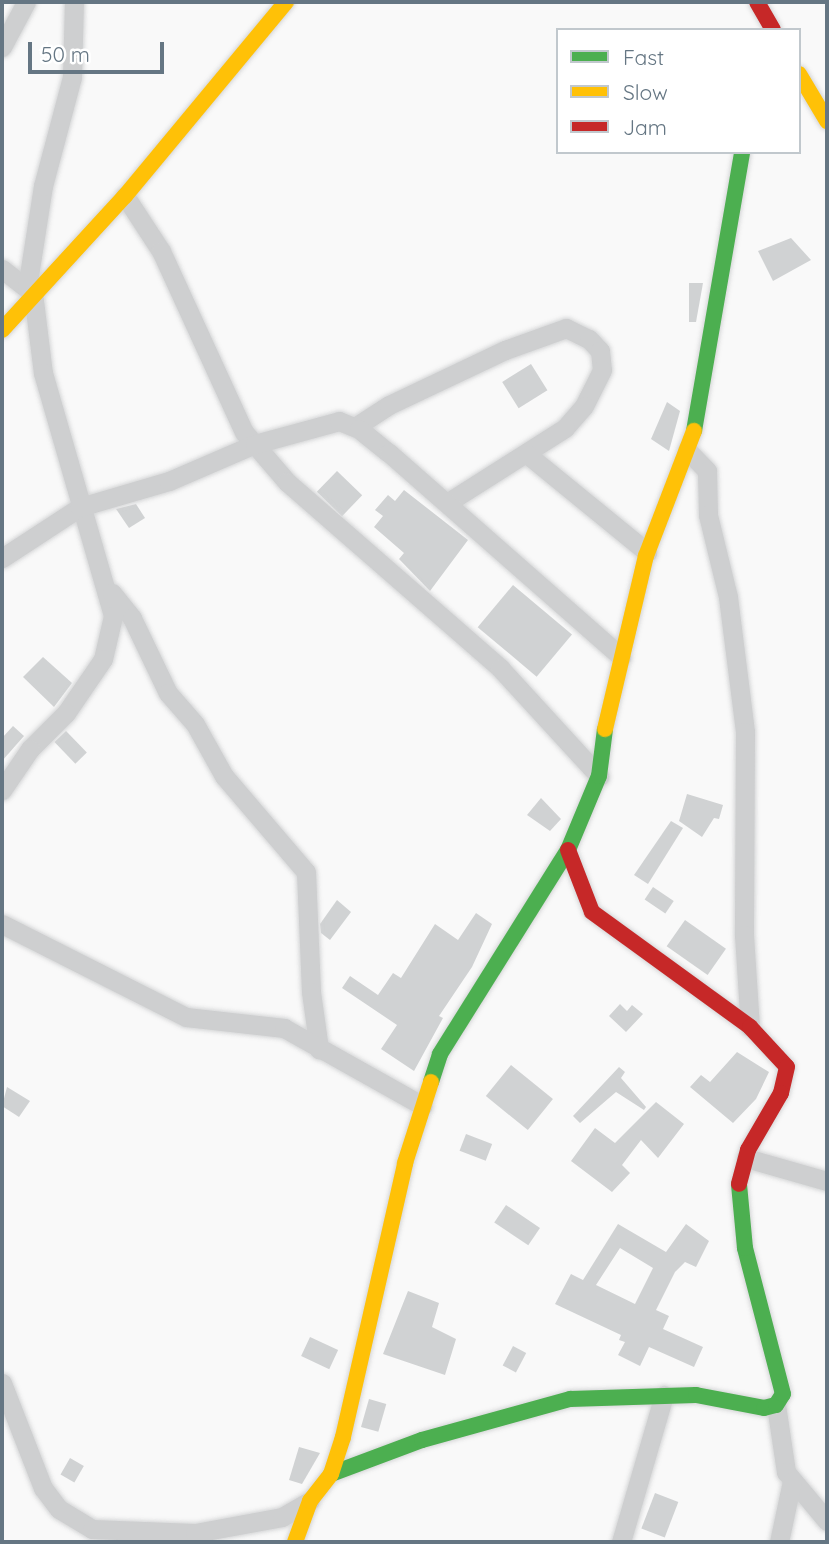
<!DOCTYPE html>
<style>
body{margin:0}
#map{position:relative;width:829px;height:1544px;overflow:hidden;background:#f9f9f9;font-family:Quicksand,sans-serif}
div>[style]{position:absolute}
.building>*{inset:0;background:#d0d2d3;transform-origin:0 0}
.roads{filter:drop-shadow(0 0 2px #d5d6d7) drop-shadow(0 0 2px #d5d6d7)}
.street>*{height:19px;margin:-9.5px;padding:0 9.5px;transform-origin:9.5px;border-radius:9.5px;background:#cecfd0}
.fast>*{height:16px;margin:-8px;padding:0 8px;transform-origin:8px;border-radius:8px;background:#4caf50}
.slow>*{height:16px;margin:-8px;padding:0 8px;transform-origin:8px;border-radius:8px;background:#ffc107}
.jam>*{height:16px;margin:-8px;padding:0 8px;transform-origin:8px;border-radius:8px;background:#c62828}
span{translate:-50% -50%;white-space:nowrap;text-align:center;line-height:1.15;-webkit-text-stroke:7px #fff;paint-order:stroke}
.frame{position:absolute;inset:0;border:4px solid #657683;pointer-events:none}
.legend{position:absolute;left:556px;top:28px;width:245px;height:126px;box-sizing:border-box;background:#fff;border:2px solid #c1c8cd;margin:0;padding:9px 12px;list-style:none;font-size:21px;color:#657683}
.legend li{display:flex;align-items:center;gap:14px;height:35px}
.legend b{width:35px;border:2px solid #c1c8cd}
.scale{position:absolute;left:28px;top:42px;width:136px;height:32px;box-sizing:border-box;border:4px solid #657683;border-top:0;padding-left:9px;font-size:21px;line-height:24px;white-space:nowrap;color:#657683;-webkit-text-stroke:5px #fff;paint-order:stroke}
</style>
<div id="map">
<div class="building">
<div style="clip-path:polygon(791px 238px,811px 260px,773px 281px,758px 251px)"></div>
<div style="clip-path:polygon(689px 283px,703px 283px,696px 322px,689px 322px)"></div>
<div style="left:531px;top:364px;width:31px;height:34px;rotate:58deg"></div>
<div style="clip-path:polygon(667px 402px,680px 411px,669px 451px,651px 439px)"></div>
<div style="left:337px;top:471px;width:35px;height:29px;rotate:44deg"></div>
<div style="clip-path:polygon(404px 490px,468px 540px,430px 591px,399px 559px,404px 553px,374px 527px,383px 516px,375px 510px,388px 495px,395px 501px)"></div>
<div style="clip-path:polygon(136px 504px,145px 518px,129px 528px,116px 509px)"></div>
<div style="left:513px;top:585px;width:77px;height:55px;rotate:40deg"></div>
<div style="clip-path:polygon(43px 657px,72px 683px,54px 707px,23px 677px)"></div>
<div style="clip-path:polygon(13px 726px,24px 736px,2px 761px,2px 738px)"></div>
<div style="left:66px;top:731px;width:30px;height:16px;rotate:46deg"></div>
<div style="clip-path:polygon(687px 794px,723px 805px,719px 819px,714px 818px,702px 837px,679px 821px)"></div>
<div style="clip-path:polygon(541px 798px,561px 819px,550px 831px,527px 815px)"></div>
<div style="clip-path:polygon(671px 821px,683px 828px,648px 884px,634px 875px)"></div>
<div style="left:653px;top:887px;width:25px;height:15px;rotate:34deg"></div>
<div style="clip-path:polygon(337px 900px,351px 912px,330px 940px,321px 933px,320px 924px)"></div>
<div style="clip-path:polygon(476px 913px,492px 924px,472px 967px,439px 1016px,443px 1018px,414px 1071px,381px 1049px,397px 1025px,342px 988px,350px 976px,378px 995px,393px 973px,401px 978px,435px 924px,458px 940px)"></div>
<div style="left:685px;top:920px;width:50px;height:32px;rotate:35deg"></div>
<div style="clip-path:polygon(620px 1004px,627px 1011px,632px 1005px,643px 1014px,626px 1032px,609px 1016px)"></div>
<div style="clip-path:polygon(737px 1052px,769px 1072px,756px 1099px,733px 1123px,690px 1087px,701px 1075px,710px 1082px)"></div>
<div style="left:511px;top:1065px;width:54px;height:40px;rotate:39deg"></div>
<div style="clip-path:polygon(619px 1067px,625px 1072px,621px 1078px,646px 1107px,644px 1110px,616px 1092px,580px 1123px,573px 1116px)"></div>
<div style="clip-path:polygon(7px 1087px,30px 1101px,19px 1117px,2px 1106px)"></div>
<div style="clip-path:polygon(656px 1102px,684px 1124px,658px 1158px,641px 1140px,622px 1165px,630px 1173px,612px 1192px,571px 1161px,595px 1128px,615px 1143px)"></div>
<div style="left:466px;top:1134px;width:28px;height:18px;rotate:21deg"></div>
<div style="left:506px;top:1205px;width:41px;height:21px;rotate:34deg"></div>
<div style="clip-path:polygon(evenodd,618px 1224px,666px 1252px,686px 1224px,709px 1241px,696px 1267px,685px 1262px,675px 1272px,656px 1310px,669px 1316px,663px 1329px,703px 1347px,694px 1367px,649px 1347px,640px 1366px,618px 1355px,625px 1342px,619px 1340px,621px 1335px,555px 1304px,571px 1274px,583px 1280px,618px 1224px,620px 1248px,653px 1268px,635px 1304px,596px 1285px,620px 1248px)"></div>
<div style="clip-path:polygon(408px 1291px,439px 1303px,432px 1327px,456px 1339px,445px 1375px,383px 1354px)"></div>
<div style="left:310px;top:1337px;width:31px;height:21px;rotate:25deg"></div>
<div style="left:513px;top:1346px;width:15px;height:22px;rotate:28deg"></div>
<div style="left:369px;top:1399px;width:18px;height:29px;rotate:16deg"></div>
<div style="clip-path:polygon(299px 1447px,320px 1453px,302px 1484px,289px 1480px)"></div>
<div style="left:70px;top:1458px;width:16px;height:19px;rotate:30deg"></div>
<div style="left:655px;top:1493px;width:25px;height:38px;rotate:21deg"></div>
</div>
<div class="roads">
<div class="street">
<div style="left:2px;top:47px;width:51px;rotate:-61.9deg"></div>
<div style="left:125px;top:196px;width:66px;rotate:56.8deg"></div>
<div style="left:161px;top:251px;width:199px;rotate:65.4deg"></div>
<div style="left:244px;top:432px;width:66px;rotate:49.3deg"></div>
<div style="left:287px;top:482px;width:283px;rotate:41.1deg"></div>
<div style="left:500px;top:668px;width:147px;rotate:47.5deg"></div>
<div style="left:2px;top:269px;width:39px;rotate:38deg"></div>
<div style="left:33px;top:293px;width:81px;rotate:82.9deg"></div>
<div style="left:43px;top:373px;width:253px;rotate:73.9deg"></div>
<div style="left:113px;top:616px;width:44px;rotate:103.1deg"></div>
<div style="left:103px;top:659px;width:65px;rotate:124.4deg"></div>
<div style="left:66px;top:713px;width:51px;rotate:135deg"></div>
<div style="left:30px;top:749px;width:50px;rotate:124.3deg"></div>
<div style="left:27px;top:288px;width:103px;rotate:-81.1deg"></div>
<div style="left:43px;top:186px;width:113px;rotate:-75.1deg"></div>
<div style="left:72px;top:77px;width:75px;rotate:-88.5deg"></div>
<div style="left:355px;top:427px;width:40px;rotate:-32.9deg"></div>
<div style="left:389px;top:405px;width:128px;rotate:-25.4deg"></div>
<div style="left:505px;top:350px;width:65px;rotate:-19.8deg"></div>
<div style="left:566px;top:328px;width:25px;rotate:26deg"></div>
<div style="left:589px;top:339px;width:16px;rotate:47deg"></div>
<div style="left:600px;top:351px;width:19px;rotate:84deg"></div>
<div style="left:602px;top:370px;width:40px;rotate:116.6deg"></div>
<div style="left:584px;top:406px;width:29px;rotate:131deg"></div>
<div style="left:565px;top:428px;width:140px;rotate:147.6deg"></div>
<div style="left:687px;top:450px;width:29px;rotate:46deg"></div>
<div style="left:707px;top:471px;width:44px;rotate:88.7deg"></div>
<div style="left:708px;top:515px;width:84px;rotate:76.3deg"></div>
<div style="left:728px;top:597px;width:136px;rotate:82.8deg"></div>
<div style="left:745px;top:732px;width:203px;rotate:90.3deg"></div>
<div style="left:744px;top:935px;width:92px;rotate:86.3deg"></div>
<div style="left:528px;top:455px;width:154px;rotate:39.2deg"></div>
<div style="left:2px;top:558px;width:93px;rotate:-33.2deg"></div>
<div style="left:80px;top:507px;width:93px;rotate:-16.3deg"></div>
<div style="left:169px;top:481px;width:94px;rotate:-23.3deg"></div>
<div style="left:255px;top:444px;width:87px;rotate:-15.3deg"></div>
<div style="left:339px;top:421px;width:22px;rotate:22deg"></div>
<div style="left:359px;top:429px;width:38px;rotate:39deg"></div>
<div style="left:389px;top:453px;width:309px;rotate:41.3deg"></div>
<div style="left:112px;top:593px;width:32px;rotate:51deg"></div>
<div style="left:132px;top:618px;width:83px;rotate:64.4deg"></div>
<div style="left:168px;top:693px;width:41px;rotate:48.9deg"></div>
<div style="left:195px;top:724px;width:60px;rotate:60.9deg"></div>
<div style="left:224px;top:776px;width:126px;rotate:49.5deg"></div>
<div style="left:306px;top:872px;width:120px;rotate:87.6deg"></div>
<div style="left:311px;top:992px;width:58px;rotate:82deg"></div>
<div style="left:2px;top:924px;width:206px;rotate:26.8deg"></div>
<div style="left:186px;top:1017px;width:99px;rotate:6.4deg"></div>
<div style="left:284px;top:1028px;width:159px;rotate:29.3deg"></div>
<div style="left:746px;top:1158px;width:84px;rotate:15.9deg"></div>
<div style="left:2px;top:1383px;width:113px;rotate:68.7deg"></div>
<div style="left:43px;top:1488px;width:26px;rotate:53deg"></div>
<div style="left:59px;top:1509px;width:39px;rotate:31deg"></div>
<div style="left:92px;top:1529px;width:103px;rotate:2.2deg"></div>
<div style="left:195px;top:1533px;width:88px;rotate:-10.4deg"></div>
<div style="left:282px;top:1517px;width:32px;rotate:-30deg"></div>
<div style="left:776px;top:1405px;width:68px;rotate:81.5deg"></div>
<div style="left:786px;top:1472px;width:64px;rotate:50.1deg"></div>
<div style="left:621px;top:1542px;width:153px;rotate:-73.7deg"></div>
<div style="left:779px;top:1542px;width:62px;rotate:-78deg"></div>
</div>
<div class="fast">
<div style="left:694px;top:431px;width:283px;rotate:-80.2deg"></div>
<div style="left:431px;top:1082px;width:29px;rotate:-72deg"></div>
<div style="left:440px;top:1054px;width:241px;rotate:-57.9deg"></div>
<div style="left:568px;top:850px;width:80px;rotate:-67.3deg"></div>
<div style="left:599px;top:776px;width:47px;rotate:-82.7deg"></div>
<div style="left:331px;top:1474px;width:97px;rotate:-20.5deg"></div>
<div style="left:422px;top:1440px;width:154px;rotate:-15.5deg"></div>
<div style="left:570px;top:1399px;width:126px;rotate:-1.8deg"></div>
<div style="left:696px;top:1395px;width:69px;rotate:10.8deg"></div>
<div style="left:764px;top:1408px;width:12px;rotate:-14deg"></div>
<div style="left:776px;top:1405px;width:13px;rotate:-58deg"></div>
<div style="left:783px;top:1394px;width:151px;rotate:-104.6deg"></div>
<div style="left:745px;top:1248px;width:64px;rotate:-95.4deg"></div>
</div>
<div class="slow">
<div style="left:799px;top:74px;width:55px;rotate:59.2deg"></div>
<div style="left:2px;top:330px;width:182px;rotate:-47.5deg"></div>
<div style="left:125px;top:196px;width:252px;rotate:-50.3deg"></div>
<div style="left:605px;top:729px;width:178px;rotate:-76.7deg"></div>
<div style="left:646px;top:556px;width:134px;rotate:-69deg"></div>
<div style="left:295px;top:1542px;width:44px;rotate:-69.9deg"></div>
<div style="left:310px;top:1501px;width:34px;rotate:-52deg"></div>
<div style="left:331px;top:1474px;width:39px;rotate:-72deg"></div>
<div style="left:343px;top:1437px;width:281px;rotate:-77.2deg"></div>
<div style="left:405px;top:1163px;width:85px;rotate:-72.2deg"></div>
</div>
<div class="jam">
<div style="left:757px;top:2px;width:32px;rotate:60deg"></div>
<div style="left:568px;top:850px;width:66px;rotate:68.8deg"></div>
<div style="left:592px;top:912px;width:195px;rotate:36deg"></div>
<div style="left:750px;top:1027px;width:54px;rotate:47.2deg"></div>
<div style="left:787px;top:1067px;width:27px;rotate:103deg"></div>
<div style="left:781px;top:1093px;width:66px;rotate:120.1deg"></div>
<div style="left:748px;top:1150px;width:35px;rotate:105deg"></div>
</div>
</div>
<div class="frame"></div>
<ul class="legend">
<li><b style="height:9px;background:#4caf50"></b>Fast</li>
<li><b style="height:9px;background:#ffc107"></b>Slow</li>
<li><b style="height:9px;background:#c62828"></b>Jam</li>
</ul>
<div class="scale">50 m</div>
</div>
